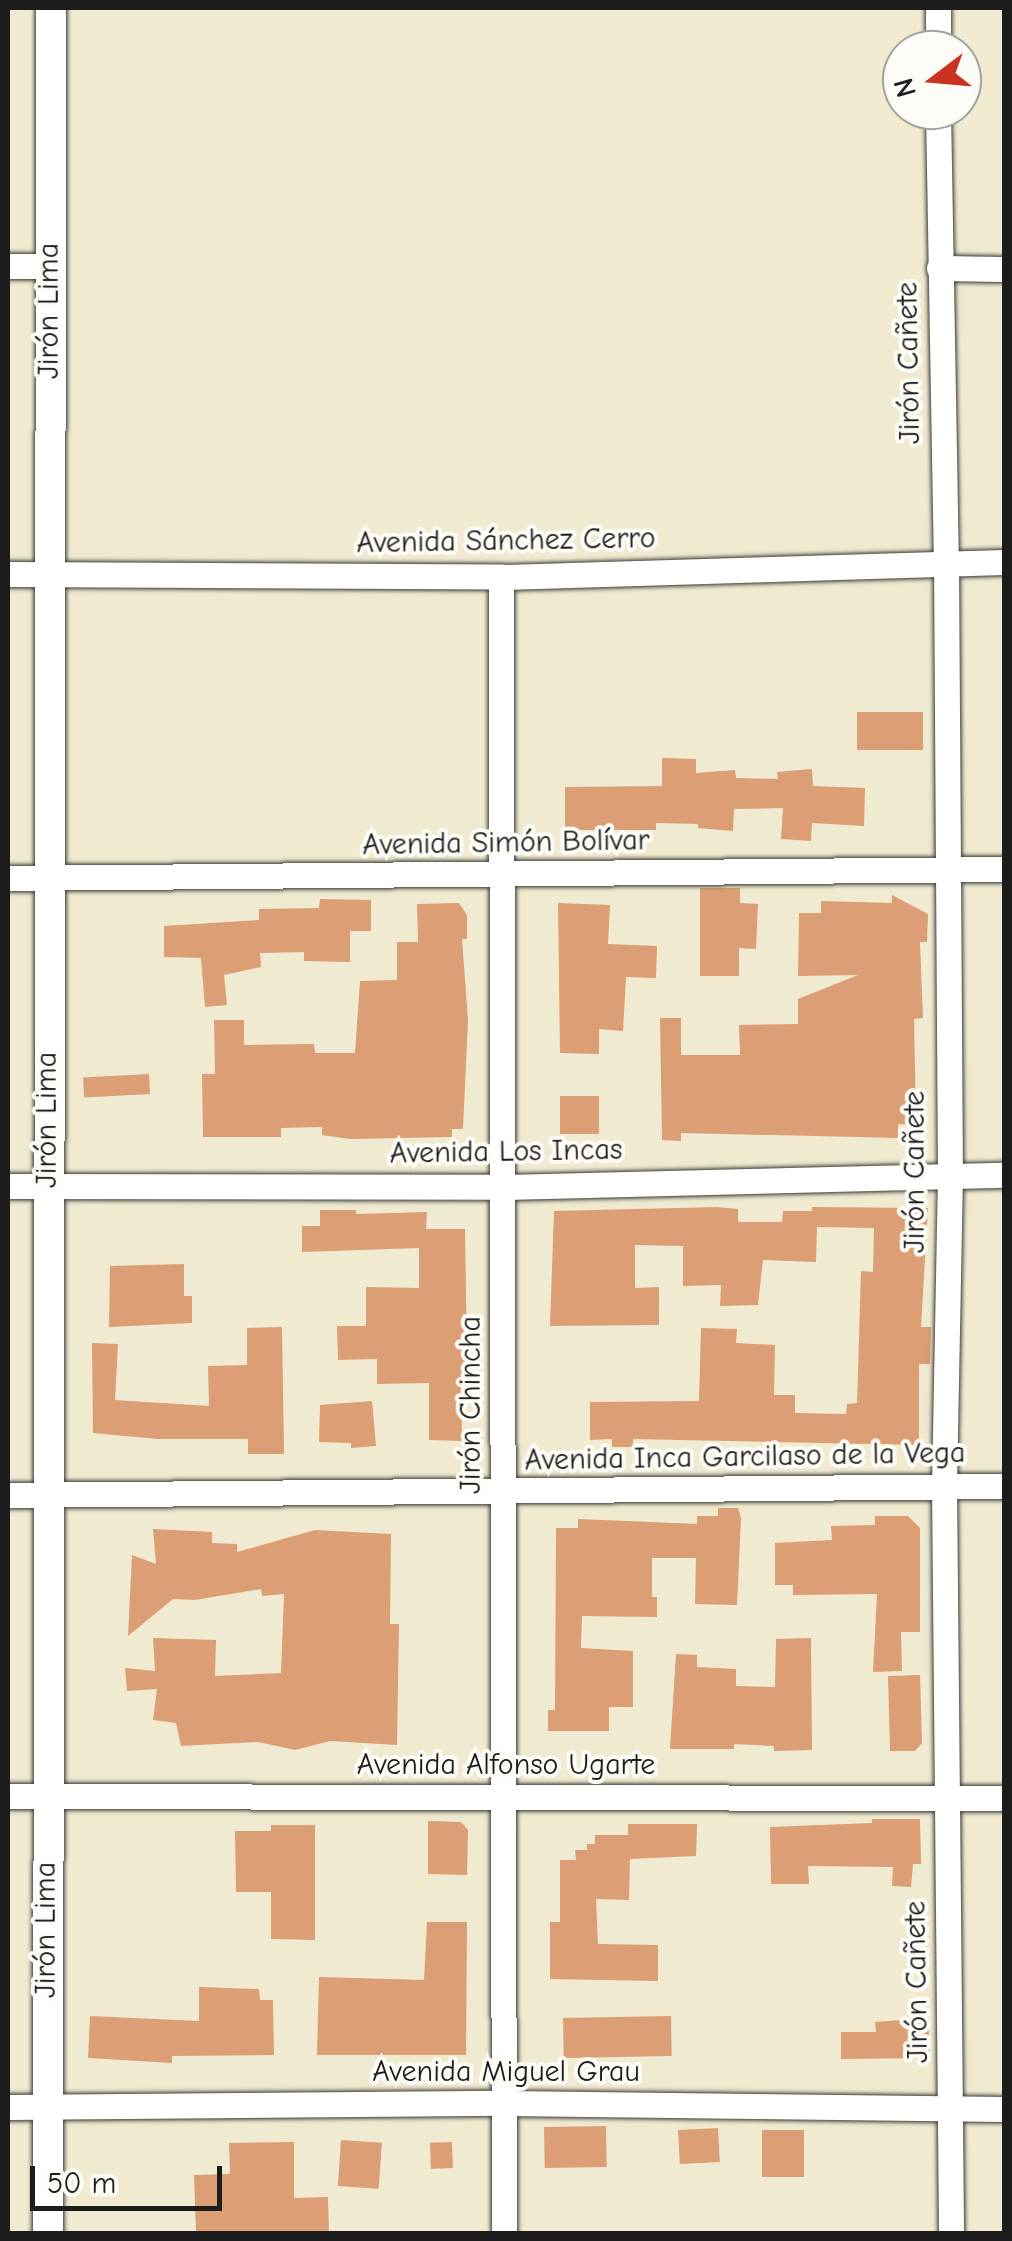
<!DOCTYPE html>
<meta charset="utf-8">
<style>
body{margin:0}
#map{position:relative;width:1012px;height:2241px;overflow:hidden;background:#efead0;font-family:"Comic Neue",sans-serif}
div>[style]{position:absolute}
.building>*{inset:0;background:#dc9e74;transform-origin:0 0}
.roads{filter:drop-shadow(0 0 2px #3c3b37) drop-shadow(0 0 2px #3c3b37)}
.minor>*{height:25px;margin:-12.5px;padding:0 12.5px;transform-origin:12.5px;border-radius:12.5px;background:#fff}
.tertiary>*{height:30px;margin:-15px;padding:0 15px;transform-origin:15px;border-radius:15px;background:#fff}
span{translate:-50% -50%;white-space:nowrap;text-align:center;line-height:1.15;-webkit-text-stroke:8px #fdfcf7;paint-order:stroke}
.street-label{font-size:30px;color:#1c1c1c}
.frame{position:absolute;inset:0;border:10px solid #1c1c1c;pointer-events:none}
.north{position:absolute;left:882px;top:30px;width:100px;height:100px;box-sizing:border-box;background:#fdfcf7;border:2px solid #a3a29f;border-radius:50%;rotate:254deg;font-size:28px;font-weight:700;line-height:40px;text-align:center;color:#1c1c1c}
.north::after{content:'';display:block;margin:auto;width:35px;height:45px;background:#c8321e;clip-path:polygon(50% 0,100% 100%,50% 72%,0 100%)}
.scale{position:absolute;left:30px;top:2166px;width:192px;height:45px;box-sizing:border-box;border:5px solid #1c1c1c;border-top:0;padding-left:12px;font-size:30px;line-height:35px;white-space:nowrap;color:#1c1c1c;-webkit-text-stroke:8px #fdfcf7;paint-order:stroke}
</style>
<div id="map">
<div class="building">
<div style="left:857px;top:712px;width:66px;height:38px"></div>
<div style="clip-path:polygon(662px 758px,696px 759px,696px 773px,735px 770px,736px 778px,778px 779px,777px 772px,812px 769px,813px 786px,865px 788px,864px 826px,812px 823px,811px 841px,781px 839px,783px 808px,734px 809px,733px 831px,698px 828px,698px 824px,656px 823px,656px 830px,565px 830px,565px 787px,662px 786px)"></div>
<div style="clip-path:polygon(700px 888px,740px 888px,740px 903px,758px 904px,756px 949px,739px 948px,739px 976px,700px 976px)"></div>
<div style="clip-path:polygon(892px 895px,928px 914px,927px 942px,920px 942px,923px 1018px,914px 1019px,916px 1125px,898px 1124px,898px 1138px,681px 1133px,681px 1141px,662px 1140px,660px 1018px,681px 1018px,681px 1055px,740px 1055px,739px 1025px,798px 1024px,798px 999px,858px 975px,798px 976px,799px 913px,821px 913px,821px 901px,892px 903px)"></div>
<div style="clip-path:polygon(320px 899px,371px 900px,371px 931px,350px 931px,350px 962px,304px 961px,304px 952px,260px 953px,261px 967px,224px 975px,227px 1005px,205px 1007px,201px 958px,164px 957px,164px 926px,259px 920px,259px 909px,319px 908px)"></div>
<div style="clip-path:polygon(459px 903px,467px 915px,467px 939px,462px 939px,468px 1020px,463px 1129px,452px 1129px,452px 1137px,350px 1139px,322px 1135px,322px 1127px,281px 1128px,281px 1137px,203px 1137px,202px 1074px,215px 1074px,214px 1020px,244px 1020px,244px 1045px,314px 1044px,315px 1053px,355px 1053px,360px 981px,397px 980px,397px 942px,418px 942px,417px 904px)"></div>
<div style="clip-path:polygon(558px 903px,610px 905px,608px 944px,657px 946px,656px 978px,626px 977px,623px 1031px,599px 1029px,599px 1054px,560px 1053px)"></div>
<div style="left:149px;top:1074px;width:20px;height:66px;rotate:87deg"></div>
<div style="left:560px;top:1096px;width:39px;height:38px"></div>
<div style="clip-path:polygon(717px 1207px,738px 1209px,738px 1222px,782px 1222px,783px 1211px,812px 1211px,812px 1207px,928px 1208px,921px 1327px,931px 1327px,930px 1364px,919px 1364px,919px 1445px,633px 1439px,633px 1447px,612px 1447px,612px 1439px,590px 1440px,590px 1402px,699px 1401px,701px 1328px,737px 1329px,736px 1343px,775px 1345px,774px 1395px,795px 1395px,795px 1413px,846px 1414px,847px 1404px,857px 1403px,861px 1271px,873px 1272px,874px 1228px,817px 1227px,816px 1262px,763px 1260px,758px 1305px,720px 1306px,721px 1285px,683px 1286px,683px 1246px,635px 1245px,635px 1288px,659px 1287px,659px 1325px,550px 1326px,554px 1211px)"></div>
<div style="clip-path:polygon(320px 1210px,356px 1210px,356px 1214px,427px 1212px,426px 1229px,465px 1229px,467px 1358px,466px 1382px,461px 1382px,462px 1441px,429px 1440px,429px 1383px,377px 1384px,377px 1359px,338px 1360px,337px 1326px,366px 1326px,366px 1287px,419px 1288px,419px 1248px,302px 1252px,302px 1226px,320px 1226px)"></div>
<div style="clip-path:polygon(184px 1264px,184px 1296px,192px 1296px,192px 1323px,109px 1327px,110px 1266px)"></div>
<div style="clip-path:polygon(282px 1327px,284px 1454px,248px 1454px,248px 1439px,158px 1439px,93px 1433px,92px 1343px,118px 1344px,115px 1400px,209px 1406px,208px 1366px,247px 1365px,247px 1328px)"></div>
<div style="clip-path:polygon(372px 1401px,376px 1446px,351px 1448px,351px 1443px,319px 1442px,320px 1405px)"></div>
<div style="clip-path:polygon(718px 1508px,738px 1508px,741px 1518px,737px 1605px,695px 1604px,696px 1558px,652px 1558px,652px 1597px,657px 1597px,657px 1617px,582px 1616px,581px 1648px,633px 1651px,633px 1707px,609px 1707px,609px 1731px,548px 1731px,548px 1710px,555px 1710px,556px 1528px,578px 1528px,578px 1519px,697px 1524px,697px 1516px,718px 1516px)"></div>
<div style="clip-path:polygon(875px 1516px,908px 1516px,920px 1528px,920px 1632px,901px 1632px,902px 1671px,873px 1672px,877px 1594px,793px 1595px,793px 1585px,775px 1585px,775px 1543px,832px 1540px,831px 1526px,875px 1525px)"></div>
<div style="clip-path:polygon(153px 1529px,212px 1532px,212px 1543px,237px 1544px,237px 1552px,315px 1530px,391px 1534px,390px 1624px,399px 1624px,397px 1745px,330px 1741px,295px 1750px,258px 1742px,181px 1746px,176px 1723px,153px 1720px,157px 1689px,127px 1691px,125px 1668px,155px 1671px,153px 1638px,216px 1640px,215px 1676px,281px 1673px,284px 1594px,262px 1596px,261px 1589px,195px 1600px,173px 1599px,128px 1636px,132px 1555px,156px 1564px)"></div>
<div style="clip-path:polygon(811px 1638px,812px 1750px,774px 1751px,774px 1746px,734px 1744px,734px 1749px,670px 1749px,676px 1654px,697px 1655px,697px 1667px,736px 1669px,736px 1686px,775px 1687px,776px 1639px)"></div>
<div style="clip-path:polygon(920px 1675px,922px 1743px,915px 1751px,890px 1751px,888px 1676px)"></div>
<div style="clip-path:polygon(872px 1819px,920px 1819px,921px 1864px,913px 1864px,911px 1887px,892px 1886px,893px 1867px,808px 1866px,809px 1884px,771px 1884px,770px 1827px,872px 1823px)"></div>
<div style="clip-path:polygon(428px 1821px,461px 1822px,468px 1830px,467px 1875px,428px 1874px)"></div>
<div style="clip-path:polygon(628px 1824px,697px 1824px,696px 1856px,630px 1859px,629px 1900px,596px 1899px,598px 1944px,658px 1945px,658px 1981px,550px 1979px,550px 1922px,560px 1922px,560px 1860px,576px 1860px,575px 1850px,587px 1850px,587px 1844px,595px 1844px,595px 1835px,628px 1835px)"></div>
<div style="clip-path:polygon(271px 1825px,315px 1825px,315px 1940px,271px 1939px,271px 1892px,236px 1892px,235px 1831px,271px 1831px)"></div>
<div style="clip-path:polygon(427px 1922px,467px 1922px,466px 2055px,317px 2055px,319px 1977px,424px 1980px)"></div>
<div style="clip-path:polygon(199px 1987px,259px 1989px,260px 2000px,273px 2000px,274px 2055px,172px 2056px,172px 2063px,88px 2058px,90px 2016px,199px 2021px)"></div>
<div style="left:671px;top:2016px;width:40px;height:108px;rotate:89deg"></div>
<div style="clip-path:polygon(928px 2018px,930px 2058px,841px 2059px,841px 2032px,876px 2032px,875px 2022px)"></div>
<div style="left:606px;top:2126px;width:41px;height:62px;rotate:89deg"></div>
<div style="left:718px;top:2128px;width:34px;height:40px;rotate:87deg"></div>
<div style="left:804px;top:2130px;width:47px;height:42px;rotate:90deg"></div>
<div style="left:341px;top:2140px;width:41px;height:46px;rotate:4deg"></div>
<div style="clip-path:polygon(294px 2142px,294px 2198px,328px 2197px,329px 2234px,196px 2234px,194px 2175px,230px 2174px,229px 2143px)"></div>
<div style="left:452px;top:2142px;width:26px;height:22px;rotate:88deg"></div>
</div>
<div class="roads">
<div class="minor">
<div style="left:938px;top:8px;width:42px;rotate:90deg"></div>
<div style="left:938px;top:110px;width:450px;rotate:89deg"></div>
<div style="left:946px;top:560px;width:614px;rotate:89.63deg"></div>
<div style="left:950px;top:1174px;width:311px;rotate:91.1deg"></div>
<div style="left:944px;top:1485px;width:749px;rotate:89.46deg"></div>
<div style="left:8px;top:266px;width:40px"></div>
<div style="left:939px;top:268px;width:65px;rotate:0.9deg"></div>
<div style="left:8px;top:574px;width:493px;rotate:0.3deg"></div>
<div style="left:501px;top:577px;width:503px;rotate:-1.71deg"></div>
<div style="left:501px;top:577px;width:1657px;rotate:89.9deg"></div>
<div style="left:8px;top:878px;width:996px;rotate:-0.52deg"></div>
<div style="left:8px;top:1186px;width:497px;rotate:0.1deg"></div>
<div style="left:505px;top:1187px;width:499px;rotate:-1.4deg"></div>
<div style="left:8px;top:1495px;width:996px;rotate:-0.52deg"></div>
<div style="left:8px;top:1796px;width:996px;rotate:0.12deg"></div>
<div style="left:8px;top:2107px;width:495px;rotate:-0.5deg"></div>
<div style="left:503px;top:2103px;width:501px;rotate:0.69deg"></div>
</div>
<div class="tertiary">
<div style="left:48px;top:2234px;width:2226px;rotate:-89.92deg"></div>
</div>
</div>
<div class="street-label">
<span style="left:49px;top:311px;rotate:-90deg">Jirón Lima</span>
<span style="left:909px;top:363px;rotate:-91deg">Jirón Cañete</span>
<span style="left:506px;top:541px;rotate:-1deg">Avenida Sánchez Cerro</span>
<span style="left:506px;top:843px;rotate:-1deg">Avenida Simón Bolívar</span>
<span style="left:47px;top:1120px;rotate:-90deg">Jirón Lima</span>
<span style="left:506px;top:1152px;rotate:-1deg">Avenida Los Incas</span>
<span style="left:915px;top:1172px;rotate:-90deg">Jirón Cañete</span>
<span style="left:471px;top:1405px;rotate:-90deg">Jirón Chincha</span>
<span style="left:745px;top:1457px;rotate:-1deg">Avenida Inca Garcilaso de la Vega</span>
<span style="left:506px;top:1765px">Avenida Alfonso Ugarte</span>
<span style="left:46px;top:1930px;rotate:-90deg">Jirón Lima</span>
<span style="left:917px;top:1982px;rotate:-91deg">Jirón Cañete</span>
<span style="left:506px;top:2072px">Avenida Miguel Grau</span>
</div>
<div class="frame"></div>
<div class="north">N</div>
<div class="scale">50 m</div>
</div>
